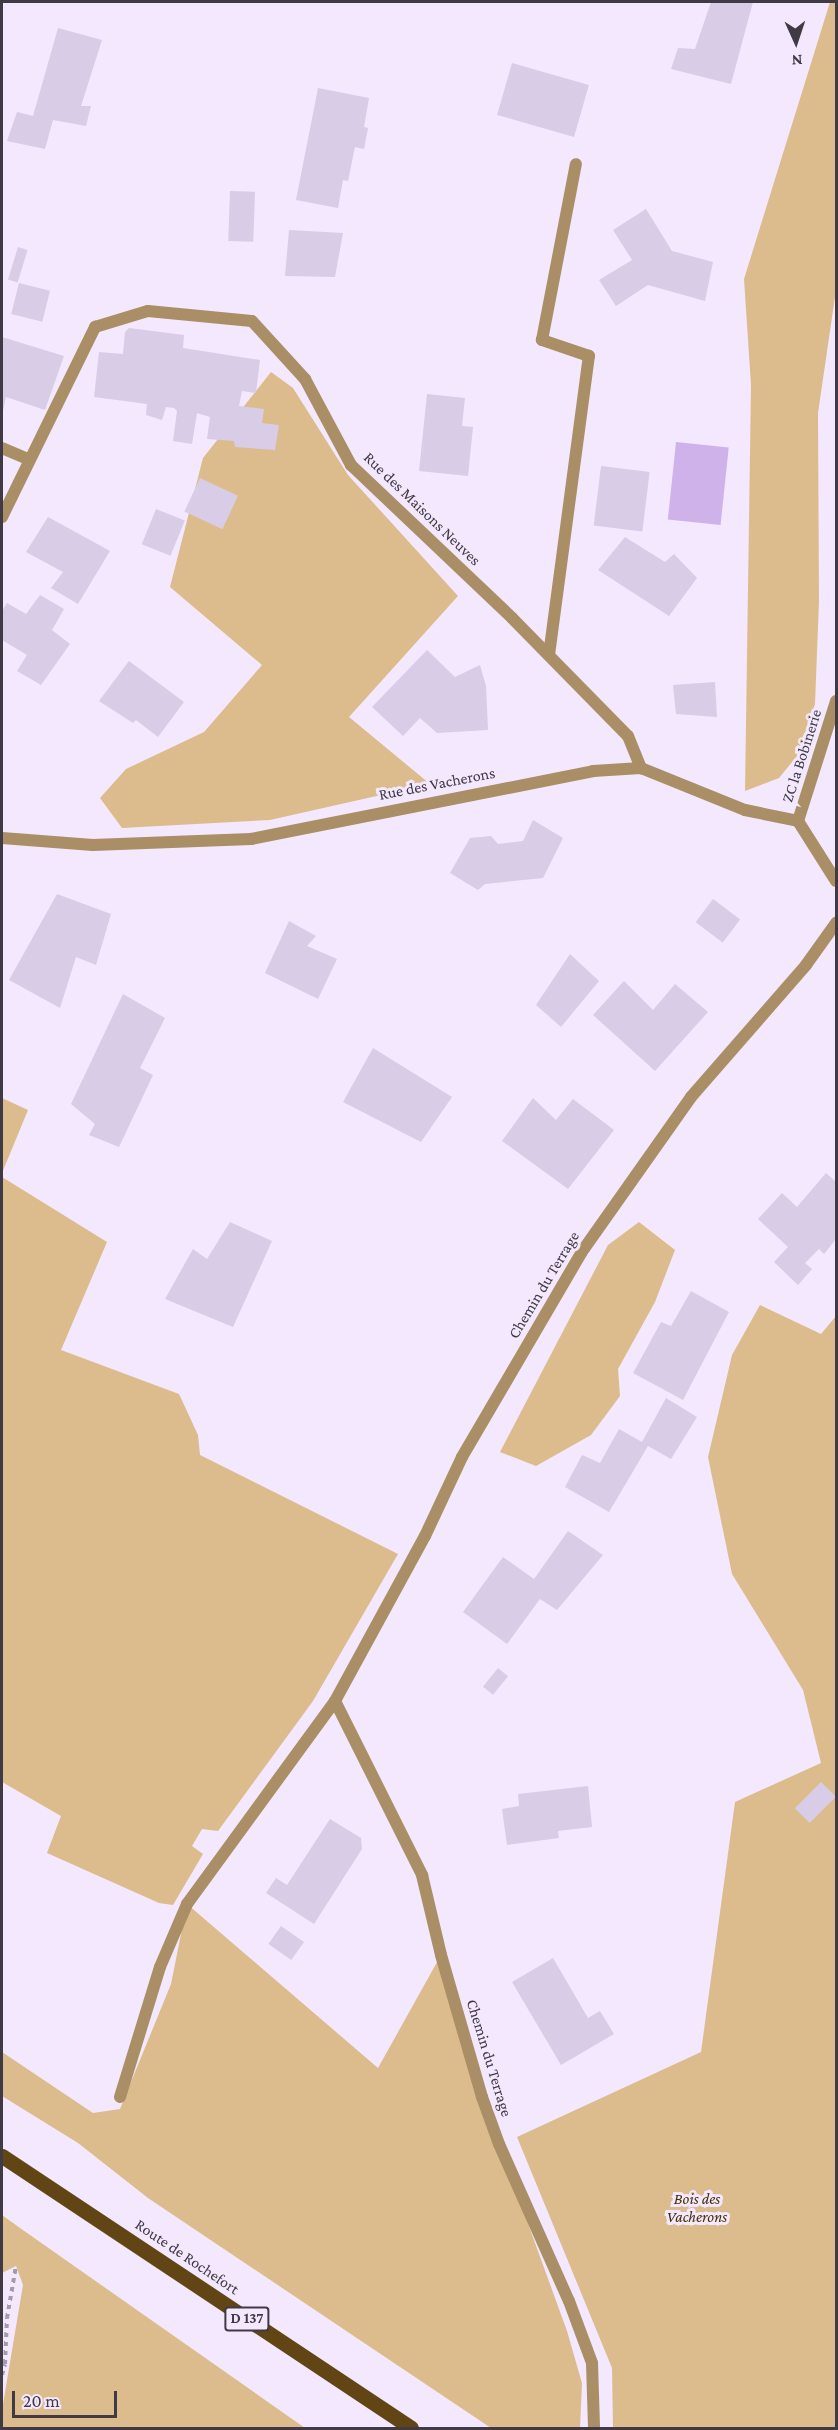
<!DOCTYPE html>
<style>
body{margin:0}
#map{position:relative;width:838px;height:2430px;overflow:hidden;background:#f3e8fd;font-family:"Crimson Pro",serif}
div>[style]{position:absolute}
.green>*{inset:0;background:#dcbc8c}
.water>*{inset:0;background:#d0b2eb;transform-origin:0 0}
.building>*{inset:0;background:#d9cce6;transform-origin:0 0}
.path>*{height:4px;margin-top:-2px;transform-origin:0;background:repeating-linear-gradient(90deg,#a39bab 0 4.5px,transparent 0 9px)}
.minor>*{height:12px;margin:-6px;padding:0 6px;transform-origin:6px;border-radius:6px;background:#aa8e65}
.tertiary>*{height:12px;margin:-6px;padding:0 6px;transform-origin:6px;border-radius:6px;background:#aa8e65}
.primary>*{height:15px;margin:-7.5px;padding:0 7.5px;transform-origin:7.5px;border-radius:7.5px;background:#614515}
span{translate:-50% -50%;white-space:nowrap;text-align:center;line-height:1.15;-webkit-text-stroke:6px #f3e8fd;paint-order:stroke}
.shield-label span{padding:2px 4px;background:#f3e8fd;border:2px solid;border-radius:4px;-webkit-text-stroke-width:0}
.shield-label{font-size:15px;color:#403a45;font-weight:700}
.street-label{font-size:16px;color:#403a45}
.park-label{font-size:16px;color:#462e00;font-style:italic}
.frame{position:absolute;inset:0;border:3px solid #403a45;pointer-events:none}
.north{position:absolute;left:766px;top:12px;width:60px;height:60px;-webkit-text-stroke:4px #f3e8fd;paint-order:stroke;rotate:177deg;font-size:16px;font-weight:700;line-height:24px;text-align:center;color:#403a45}
.north::after{content:'';display:block;margin:auto;width:21px;height:27px;background:#403a45;clip-path:polygon(50% 0,100% 100%,50% 72%,0 100%)}
.scale{position:absolute;left:12px;top:2391px;width:105px;height:27px;box-sizing:border-box;border:3px solid #403a45;border-top:0;padding-left:8px;font-size:18px;line-height:21px;white-space:nowrap;color:#403a45;-webkit-text-stroke:4px #f3e8fd;paint-order:stroke}
</style>
<div id="map">
<div class="green">
<div style="clip-path:polygon(830px 2px,836px 2px,836px 290px,818px 413px,819px 601px,815px 704px,797px 756px,779px 778px,745px 791px,751px 385px,744px 279px)"></div>
<div style="clip-path:polygon(271px 372px,293px 388px,348px 475px,458px 596px,349px 717px,430px 784px,270px 820px,122px 828px,100px 798px,126px 769px,204px 732px,262px 665px,170px 587px,203px 458px)"></div>
<div style="clip-path:polygon(2px 1098px,28px 1110px,2px 1173px)"></div>
<div style="clip-path:polygon(2px 1177px,107px 1242px,61px 1350px,179px 1394px,198px 1435px,200px 1455px,398px 1554px,313px 1701px,218px 1831px,202px 1829px,192px 1846px,203px 1854px,173px 1905px,159px 1903px,47px 1853px,61px 1816px,2px 1782px)"></div>
<div style="clip-path:polygon(639px 1222px,675px 1250px,655px 1302px,618px 1369px,620px 1396px,591px 1435px,536px 1466px,500px 1452px,608px 1245px)"></div>
<div style="clip-path:polygon(760px 1305px,821px 1334px,836px 1316px,836px 2428px,613px 2428px,612px 2368px,517px 2137px,701px 2052px,735px 1802px,821px 1763px,803px 1690px,732px 1574px,708px 1457px,732px 1355px)"></div>
<div style="clip-path:polygon(187px 1904px,378px 2068px,441px 1955px,482px 2097px,567px 2331px,582px 2383px,580px 2428px,491px 2428px,148px 2198px,78px 2143px,2px 2096px,2px 2052px,93px 2113px,120px 2109px,171px 1984px)"></div>
<div style="clip-path:polygon(2px 2215px,20px 2228px,305px 2428px,2px 2428px,2px 2410px,23px 2285px,16px 2266px,2px 2273px)"></div>
</div>
<div class="water">
<div style="left:676px;top:442px;width:53px;height:78px;rotate:6deg"></div>
</div>
<div class="building">
<div style="clip-path:polygon(711px 2px,753px 2px,731px 84px,671px 69px,678px 48px,695px 49px)"></div>
<div style="clip-path:polygon(58px 28px,102px 40px,81px 106px,91px 106px,86px 126px,53px 120px,45px 149px,7px 141px,17px 112px,33px 116px)"></div>
<div style="left:512px;top:63px;width:80px;height:54px;rotate:16deg"></div>
<div style="clip-path:polygon(318px 88px,369px 98px,364px 127px,368px 128px,364px 149px,355px 147px,348px 181px,343px 180px,338px 208px,296px 200px)"></div>
<div style="left:230px;top:191px;width:25px;height:50px;rotate:2deg"></div>
<div style="clip-path:polygon(646px 209px,672px 251px,713px 262px,705px 301px,648px 285px,616px 306px,599px 280px,632px 260px,613px 230px)"></div>
<div style="clip-path:polygon(289px 230px,343px 233px,335px 277px,285px 276px)"></div>
<div style="left:18px;top:247px;width:10px;height:34px;rotate:17deg"></div>
<div style="left:19px;top:283px;width:32px;height:32px;rotate:14deg"></div>
<div style="clip-path:polygon(129px 328px,184px 335px,183px 348px,260px 360px,256px 393px,242px 391px,239px 406px,264px 409px,262px 423px,279px 425px,275px 450px,235px 447px,234px 441px,207px 439px,210px 417px,197px 413px,192px 444px,173px 441px,177px 411px,174px 408px,166px 407px,162px 420px,146px 415px,147px 404px,94px 397px,99px 352px,123px 354px,125px 332px)"></div>
<div style="clip-path:polygon(2px 337px,64px 356px,45px 410px,6px 397px,2px 415px)"></div>
<div style="clip-path:polygon(427px 394px,465px 398px,462px 426px,473px 427px,468px 476px,419px 471px)"></div>
<div style="left:601px;top:466px;width:49px;height:60px;rotate:7deg"></div>
<div style="left:200px;top:478px;width:42px;height:37px;rotate:25deg"></div>
<div style="left:156px;top:509px;width:31px;height:38px;rotate:22deg"></div>
<div style="clip-path:polygon(48px 517px,110px 551px,78px 604px,51px 588px,63px 572px,26px 552px)"></div>
<div style="clip-path:polygon(625px 537px,665px 562px,674px 554px,697px 578px,669px 616px,598px 570px)"></div>
<div style="clip-path:polygon(40px 595px,64px 609px,52px 630px,70px 644px,41px 685px,17px 671px,27px 655px,2px 640px,2px 611px,7px 603px,26px 614px)"></div>
<div style="clip-path:polygon(427px 650px,455px 677px,480px 665px,486px 686px,488px 730px,437px 733px,420px 718px,403px 736px,372px 707px)"></div>
<div style="clip-path:polygon(129px 661px,184px 702px,158px 737px,136px 720px,133px 723px,99px 701px)"></div>
<div style="clip-path:polygon(715px 682px,717px 717px,676px 714px,673px 685px)"></div>
<div style="clip-path:polygon(533px 820px,563px 838px,543px 878px,485px 884px,478px 890px,450px 873px,470px 838px,491px 836px,498px 844px,523px 841px)"></div>
<div style="clip-path:polygon(57px 894px,111px 914px,96px 965px,76px 957px,60px 1008px,9px 980px)"></div>
<div style="left:713px;top:899px;width:34px;height:29px;rotate:37deg"></div>
<div style="clip-path:polygon(289px 921px,316px 936px,307px 946px,337px 959px,318px 999px,265px 973px)"></div>
<div style="clip-path:polygon(570px 954px,599px 981px,561px 1027px,536px 1005px)"></div>
<div style="clip-path:polygon(624px 981px,653px 1010px,675px 984px,708px 1012px,655px 1071px,593px 1015px)"></div>
<div style="clip-path:polygon(123px 994px,165px 1018px,140px 1068px,153px 1075px,119px 1147px,89px 1135px,95px 1124px,71px 1104px)"></div>
<div style="clip-path:polygon(373px 1048px,452px 1097px,421px 1142px,343px 1102px)"></div>
<div style="clip-path:polygon(533px 1098px,556px 1120px,573px 1099px,614px 1130px,568px 1189px,502px 1141px)"></div>
<div style="clip-path:polygon(826px 1173px,836px 1182px,836px 1239px,824px 1254px,819px 1249px,805px 1263px,812px 1269px,798px 1285px,774px 1262px,788px 1247px,758px 1219px,782px 1193px,797px 1207px)"></div>
<div style="clip-path:polygon(230px 1222px,272px 1241px,233px 1327px,165px 1299px,193px 1249px,207px 1259px)"></div>
<div style="clip-path:polygon(691px 1291px,729px 1312px,683px 1400px,633px 1373px,661px 1322px,671px 1326px)"></div>
<div style="clip-path:polygon(666px 1398px,697px 1417px,671px 1459px,648px 1446px,609px 1512px,565px 1487px,582px 1455px,600px 1463px,619px 1429px,642px 1442px)"></div>
<div style="clip-path:polygon(568px 1531px,603px 1555px,557px 1610px,540px 1599px,507px 1644px,463px 1612px,503px 1557px,534px 1579px)"></div>
<div style="left:498px;top:1668px;width:13px;height:24px;rotate:39deg"></div>
<div style="left:821px;top:1782px;width:21px;height:37px;rotate:45deg"></div>
<div style="clip-path:polygon(588px 1786px,592px 1827px,558px 1831px,559px 1838px,507px 1845px,502px 1809px,519px 1806px,518px 1794px)"></div>
<div style="clip-path:polygon(330px 1819px,361px 1838px,362px 1849px,314px 1924px,266px 1893px,276px 1878px,287px 1885px)"></div>
<div style="left:281px;top:1926px;width:28px;height:22px;rotate:35deg"></div>
<div style="clip-path:polygon(553px 1958px,588px 2018px,600px 2011px,614px 2034px,561px 2065px,512px 1982px)"></div>
</div>
<div class="path">
<div style="left:2px;top:2375px;width:11px;rotate:-75deg"></div>
<div style="left:5px;top:2364px;width:46px;rotate:-87.5deg"></div>
<div style="left:7px;top:2318px;width:53px;rotate:-80.2deg"></div>
</div>
<div class="minor">
<div style="left:2px;top:448px;width:30px;rotate:23deg"></div>
<div style="left:2px;top:517px;width:212px;rotate:-63.9deg"></div>
<div style="left:95px;top:327px;width:55px;rotate:-16.8deg"></div>
<div style="left:148px;top:311px;width:104px;rotate:5.5deg"></div>
<div style="left:252px;top:321px;width:79px;rotate:47.6deg"></div>
<div style="left:305px;top:379px;width:98px;rotate:61.9deg"></div>
<div style="left:351px;top:465px;width:222px;rotate:43.5deg"></div>
<div style="left:512px;top:618px;width:165px;rotate:45.5deg"></div>
<div style="left:628px;top:736px;width:35px;rotate:68deg"></div>
<div style="left:549px;top:655px;width:302px;rotate:-82.4deg"></div>
<div style="left:589px;top:356px;width:50px;rotate:-161.2deg"></div>
<div style="left:542px;top:340px;width:179px;rotate:-79.1deg"></div>
<div style="left:798px;top:821px;width:71px;rotate:57.7deg"></div>
<div style="left:335px;top:1701px;width:195px;rotate:63.4deg"></div>
<div style="left:422px;top:1875px;width:82px;rotate:76.6deg"></div>
<div style="left:441px;top:1955px;width:148px;rotate:73.9deg"></div>
<div style="left:482px;top:2097px;width:50px;rotate:70.1deg"></div>
<div style="left:499px;top:2144px;width:172px;rotate:66deg"></div>
<div style="left:569px;top:2301px;width:66px;rotate:69.6deg"></div>
<div style="left:592px;top:2363px;width:65px;rotate:88.2deg"></div>
<div style="left:120px;top:2097px;width:136px;rotate:-72.9deg"></div>
<div style="left:160px;top:1967px;width:69px;rotate:-66.8deg"></div>
<div style="left:187px;top:1904px;width:251px;rotate:-53.9deg"></div>
<div style="left:335px;top:1701px;width:188px;rotate:-61.4deg"></div>
<div style="left:425px;top:1536px;width:87px;rotate:-64.9deg"></div>
<div style="left:462px;top:1457px;width:236px;rotate:-59.7deg"></div>
<div style="left:581px;top:1253px;width:191px;rotate:-54.8deg"></div>
<div style="left:691px;top:1097px;width:175px;rotate:-48.9deg"></div>
<div style="left:806px;top:965px;width:52px;rotate:-54.5deg"></div>
</div>
<div class="tertiary">
<div style="left:2px;top:838px;width:91px;rotate:4.4deg"></div>
<div style="left:93px;top:845px;width:158px;rotate:-2.2deg"></div>
<div style="left:251px;top:839px;width:349px;rotate:-11.2deg"></div>
<div style="left:593px;top:771px;width:48px;rotate:-3.6deg"></div>
<div style="left:641px;top:768px;width:112px;rotate:22deg"></div>
<div style="left:745px;top:810px;width:54px;rotate:11.7deg"></div>
<div style="left:798px;top:821px;width:126px;rotate:-72.4deg"></div>
</div>
<div class="primary">
<div style="left:2px;top:2156px;width:491px;rotate:33.6deg"></div>
</div>
<div class="shield-label">
<span style="left:247px;top:2319px">D 137</span>
</div>
<div class="street-label">
<span style="left:422px;top:509px;rotate:44deg">Rue des Maisons Neuves</span>
<span style="left:802px;top:756px;rotate:-72deg">ZC la Bobinerie</span>
<span style="left:437px;top:784px;rotate:-11deg">Rue des Vacherons</span>
<span style="left:544px;top:1285px;rotate:-59deg">Chemin du Terrage</span>
<span style="left:489px;top:2058px;rotate:73deg">Chemin du Terrage</span>
<span style="left:187px;top:2257px;rotate:34deg">Route de Rochefort</span>
</div>
<div class="park-label">
<span style="left:697px;top:2208px">Bois des<br>Vacherons</span>
</div>
<div class="frame"></div>
<div class="north">N</div>
<div class="scale">20 m</div>
</div>
